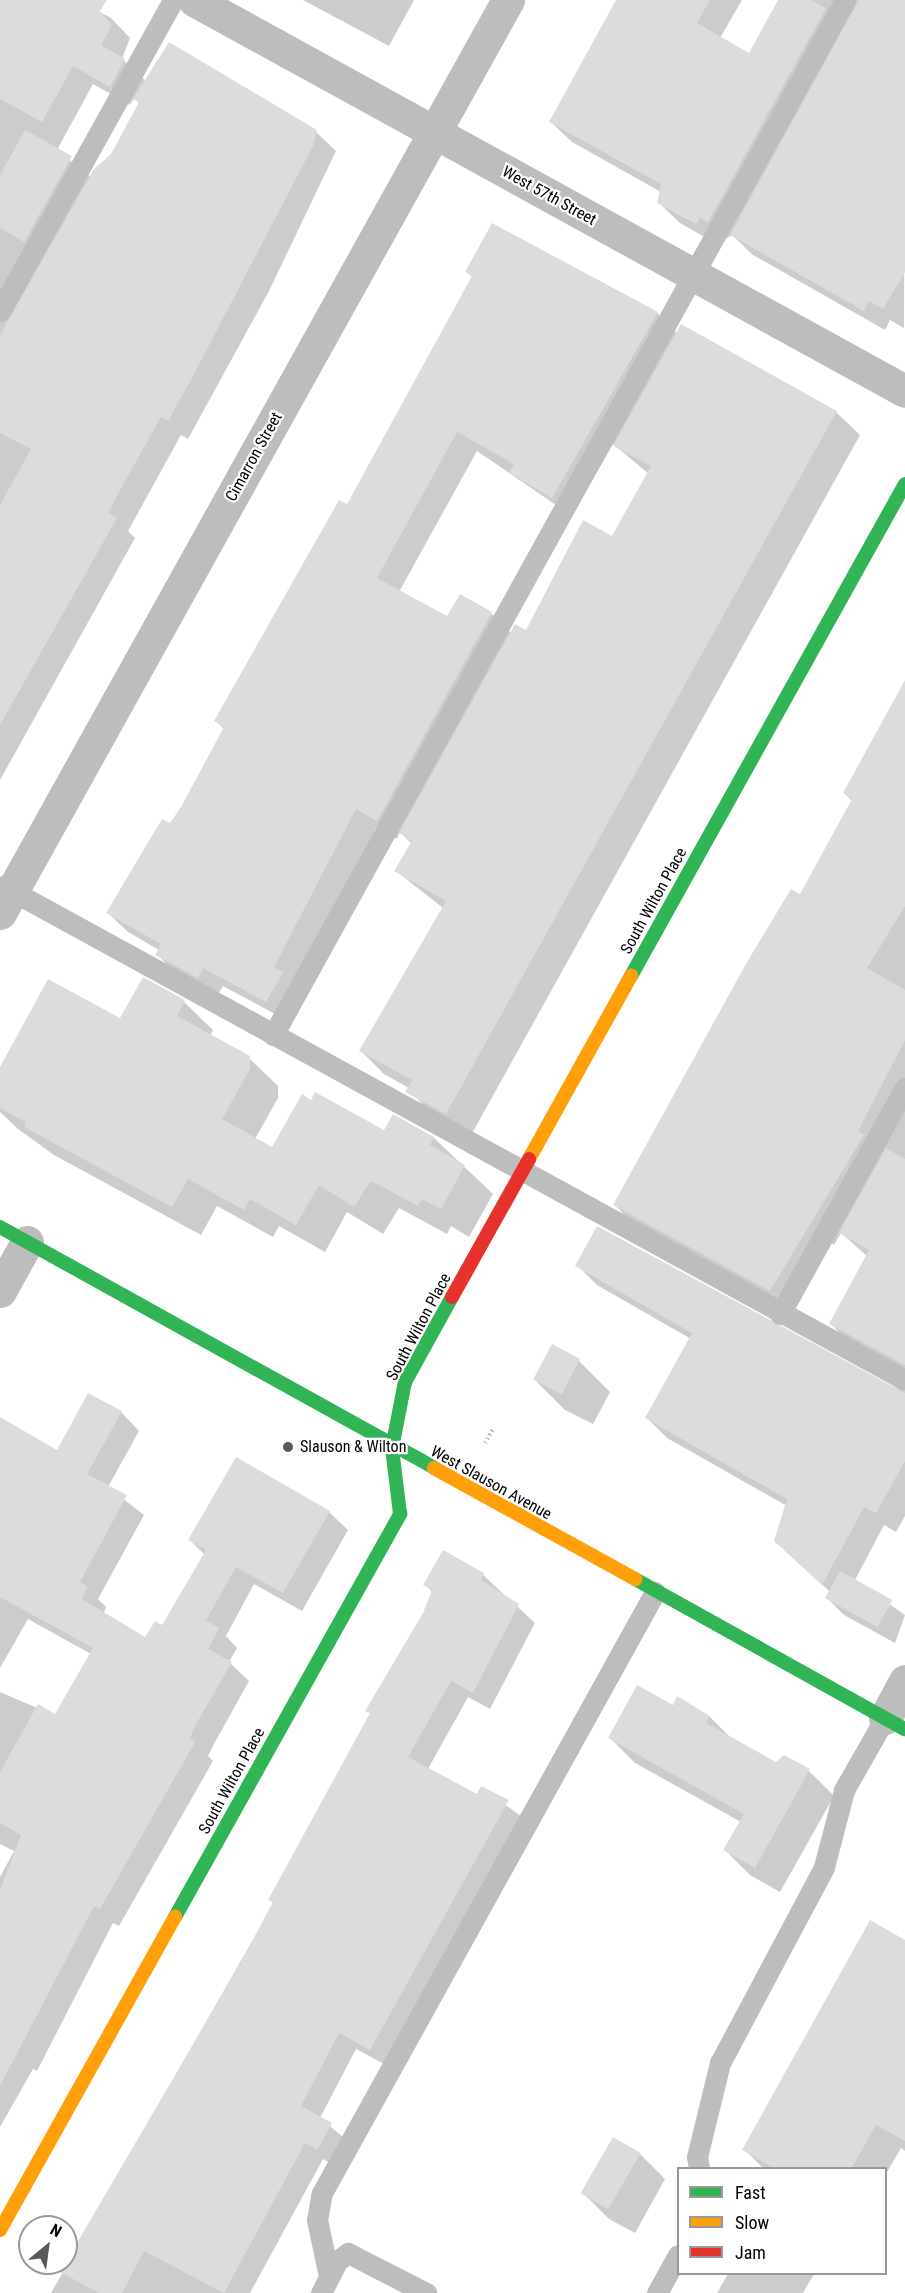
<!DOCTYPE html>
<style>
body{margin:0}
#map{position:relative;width:905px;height:2293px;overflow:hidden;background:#fff;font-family:"Roboto Condensed",sans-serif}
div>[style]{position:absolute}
.shadow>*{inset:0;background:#0003}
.building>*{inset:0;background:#dcdcdc;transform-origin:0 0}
.path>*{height:4px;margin-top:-2px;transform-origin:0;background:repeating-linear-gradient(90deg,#b8b8b8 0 1.5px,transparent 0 4.5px)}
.lane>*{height:21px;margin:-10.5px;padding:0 10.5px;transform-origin:10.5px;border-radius:10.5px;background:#bdbdbd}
.street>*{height:33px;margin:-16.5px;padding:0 16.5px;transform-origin:16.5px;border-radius:16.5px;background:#bdbdbd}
.fast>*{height:14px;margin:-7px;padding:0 7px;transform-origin:7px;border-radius:7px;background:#30b455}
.slow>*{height:14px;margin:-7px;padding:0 7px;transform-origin:7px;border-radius:7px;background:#ff9f0a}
.jam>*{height:14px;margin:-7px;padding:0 7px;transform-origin:7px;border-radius:7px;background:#e5322d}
.dots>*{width:16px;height:16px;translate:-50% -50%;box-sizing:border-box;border:3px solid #fff;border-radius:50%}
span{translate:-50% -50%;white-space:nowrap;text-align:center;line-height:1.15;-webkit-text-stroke:4.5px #fff;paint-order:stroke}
.street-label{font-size:16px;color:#000}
.poi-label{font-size:16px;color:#000}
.left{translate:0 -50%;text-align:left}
.legend{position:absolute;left:677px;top:2167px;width:210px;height:108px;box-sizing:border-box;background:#fff;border:2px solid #999;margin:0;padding:8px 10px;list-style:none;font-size:18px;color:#000}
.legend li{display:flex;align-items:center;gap:12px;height:30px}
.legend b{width:30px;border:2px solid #999}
.north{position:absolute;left:18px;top:2215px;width:60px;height:60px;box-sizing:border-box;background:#fff;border:2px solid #999;border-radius:50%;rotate:29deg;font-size:16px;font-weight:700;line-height:24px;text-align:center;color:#000}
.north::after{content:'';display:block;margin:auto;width:21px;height:27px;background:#595959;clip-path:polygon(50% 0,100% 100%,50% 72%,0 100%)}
</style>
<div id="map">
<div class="shadow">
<div style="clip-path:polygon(evenodd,0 0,77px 0,111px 18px,130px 38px,122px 59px,146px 81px,316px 132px,336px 151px,269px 291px,188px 439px,181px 435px,144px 502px,128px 531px,135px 538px,0 780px,0 0,93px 84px,130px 105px,134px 98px,140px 104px,112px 155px,91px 177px,57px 150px,93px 84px)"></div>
<div style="clip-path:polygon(303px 0,414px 0,389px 46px)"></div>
<div style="clip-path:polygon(618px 0,742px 0,720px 38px,750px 55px,780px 0,905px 0,904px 328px,890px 320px,885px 330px,753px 255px,732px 235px,717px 244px,680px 223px,659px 203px,661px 192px,572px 142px,551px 122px)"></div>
<div style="clip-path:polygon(evenodd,467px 272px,657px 313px,677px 333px,836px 412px,860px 435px,470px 1137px,431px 1115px,409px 1088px,384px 1074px,361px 1051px,443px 908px,396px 871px,412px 844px,400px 832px,397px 839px,376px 828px,286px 1020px,223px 986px,217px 996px,176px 974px,157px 954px,159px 950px,128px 932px,108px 913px,182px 808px,224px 729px,216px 721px,347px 506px,473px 278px,467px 272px,613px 444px,649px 474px,612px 538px,526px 632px,511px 633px,491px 613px,447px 618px,399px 592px,477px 451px,572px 516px,613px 444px)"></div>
<div style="clip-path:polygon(905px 684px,905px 1373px,850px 1343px,830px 1323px,868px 1257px,841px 1233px,834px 1245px,829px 1242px,790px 1310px,634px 1225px,615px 1205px,801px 896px,852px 801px,844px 793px)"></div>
<div style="clip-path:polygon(143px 979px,184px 1002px,213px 1030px,210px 1036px,249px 1058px,278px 1086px,278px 1098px,255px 1139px,273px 1149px,385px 1132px,394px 1116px,434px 1138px,493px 1194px,469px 1237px,451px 1226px,447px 1234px,399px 1208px,383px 1234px,347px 1212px,325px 1252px,279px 1226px,273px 1237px,217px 1206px,201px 1235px,54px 1155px,18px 1129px,0 1112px,0 1079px,120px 1020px)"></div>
<div style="clip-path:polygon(577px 1265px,905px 1391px,905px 1516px,896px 1532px,884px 1525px,855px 1580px,905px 1615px,895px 1643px,844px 1615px,827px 1598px,830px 1592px,776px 1541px,787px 1506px,667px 1438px,647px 1418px,691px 1339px,597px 1285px)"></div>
<div style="clip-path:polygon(579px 1361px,610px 1392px,593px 1424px,565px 1410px,534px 1379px)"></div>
<div style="clip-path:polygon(121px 1412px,139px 1431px,108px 1487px,144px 1515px,98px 1599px,106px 1607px,103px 1615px,146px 1639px,162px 1627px,205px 1555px,190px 1540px,329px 1512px,348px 1530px,302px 1611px,254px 1584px,226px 1636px,237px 1648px,229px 1662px,249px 1681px,214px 1744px,208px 1756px,213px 1761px,119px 1926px,113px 1923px,37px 2071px,33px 2069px,0 2127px,0 1877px,14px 1851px,0 1844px,0 1692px,56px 1716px,91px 1654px,28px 1619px,0 1668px,0 1435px,57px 1452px)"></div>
<div style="clip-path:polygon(483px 1575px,535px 1623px,490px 1709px,468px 1697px,428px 1769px,477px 1796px,482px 1788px,525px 1819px,388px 2066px,356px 2049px,320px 2118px,348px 2141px,335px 2166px,323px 2159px,250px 2293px,51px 2293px,274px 1903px,270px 1900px,371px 1714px,367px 1711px,425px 1614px,433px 1593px,425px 1584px)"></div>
<div style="clip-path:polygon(673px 1707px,710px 1717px,732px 1739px,776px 1764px,784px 1757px,809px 1771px,834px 1796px,780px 1892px,750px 1875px,725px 1850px,741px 1822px,635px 1763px,610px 1738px)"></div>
<div style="clip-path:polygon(905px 1941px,905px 2151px,901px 2148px,886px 2174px,886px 2168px,763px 2168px,744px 2149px)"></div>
<div style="clip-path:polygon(640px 2154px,665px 2179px,635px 2233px,609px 2219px,584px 2194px)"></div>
<div style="clip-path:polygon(728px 2274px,814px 2274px,803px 2293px,717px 2293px)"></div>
</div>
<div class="building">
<div style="clip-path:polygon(0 0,107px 0,100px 11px,112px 25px,101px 45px,125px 59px,110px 87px,73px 66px,42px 122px,0 99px)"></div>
<div style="clip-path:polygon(616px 0,710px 0,697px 23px,749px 53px,778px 0,811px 0,826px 8px,708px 222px,700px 218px,696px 224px,657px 203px,661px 184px,549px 122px)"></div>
<div style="clip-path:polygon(859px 0,905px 0,905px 272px,883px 309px,869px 301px,864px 311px,730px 235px)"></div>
<div style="clip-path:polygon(169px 42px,317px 130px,313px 146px,193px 376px,168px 421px,161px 417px,124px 483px,108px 513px,117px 518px,0 725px,0 505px,31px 449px,0 433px,0 335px,94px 169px,111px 154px,139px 102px,133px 99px)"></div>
<div style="clip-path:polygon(25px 130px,72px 156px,24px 242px,0 228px,0 175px)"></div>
<div style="clip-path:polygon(492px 223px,658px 312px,552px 498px,509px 473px,514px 464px,457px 432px,377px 578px,447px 616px,460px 594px,492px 612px,377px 821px,356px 809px,274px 967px,283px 972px,266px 1002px,203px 968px,198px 978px,155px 955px,161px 944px,106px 913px,162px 819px,170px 823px,181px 807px,224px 727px,214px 721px,339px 500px,347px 504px,472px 276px,465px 272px)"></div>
<div style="clip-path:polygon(681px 324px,837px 411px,446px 1114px,405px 1092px,412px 1080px,359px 1051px,446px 901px,394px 871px,412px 841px,399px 833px,515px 624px,526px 630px,583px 520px,612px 536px,651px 466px,613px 446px)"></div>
<div style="clip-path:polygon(905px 680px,905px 906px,867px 968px,905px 990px,905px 1040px,858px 1131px,864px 1135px,770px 1291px,613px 1205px,747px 962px,791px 889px,800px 894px,852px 799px,843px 793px)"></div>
<div style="clip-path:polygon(143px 977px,185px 1000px,177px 1016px,250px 1056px,250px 1069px,222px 1119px,272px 1147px,302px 1094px,311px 1100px,315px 1092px,384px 1130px,393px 1114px,434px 1137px,430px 1145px,465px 1165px,441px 1209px,422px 1199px,418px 1206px,371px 1181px,354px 1207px,319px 1185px,296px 1225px,250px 1199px,244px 1210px,188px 1179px,172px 1207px,24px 1127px,26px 1122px,0 1108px,0 1067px,48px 979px,120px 1018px)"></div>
<div style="clip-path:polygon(886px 1148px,905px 1159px,905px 1365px,829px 1324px,869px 1250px,839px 1233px)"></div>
<div style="clip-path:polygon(597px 1226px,905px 1393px,905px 1461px,876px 1513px,864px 1507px,822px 1585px,774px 1541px,787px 1499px,645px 1418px,692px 1333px,575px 1266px)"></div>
<div style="left:552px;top:1344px;width:32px;height:40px;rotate:28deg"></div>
<div style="clip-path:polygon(88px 1393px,122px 1411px,87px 1474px,127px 1495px,80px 1582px,88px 1587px,82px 1599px,145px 1637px,155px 1621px,162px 1625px,206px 1550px,188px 1540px,236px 1457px,330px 1511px,283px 1593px,236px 1567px,206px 1620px,219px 1628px,208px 1649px,232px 1662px,195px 1726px,190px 1738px,195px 1742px,100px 1909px,94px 1906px,0 2086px,0 1890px,21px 1835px,0 1823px,0 1772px,38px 1704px,55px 1714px,93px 1648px,0 1597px,0 1417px,57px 1450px)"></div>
<div style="clip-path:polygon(443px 1550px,484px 1573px,481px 1580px,519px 1604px,473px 1693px,451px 1681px,408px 1757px,477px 1794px,481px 1786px,509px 1800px,370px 2050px,339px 2033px,301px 2106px,332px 2123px,317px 2150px,305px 2143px,224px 2293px,144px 2251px,122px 2293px,99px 2293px,60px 2272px,240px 1964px,273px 1902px,268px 1900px,370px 1713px,365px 1711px,423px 1613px,432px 1590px,423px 1585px)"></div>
<div style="left:840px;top:1571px;width:60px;height:31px;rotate:29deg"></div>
<div style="clip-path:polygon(637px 1685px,673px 1705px,677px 1696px,710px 1716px,706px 1723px,776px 1762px,784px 1755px,810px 1769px,755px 1868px,723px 1850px,744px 1814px,608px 1738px)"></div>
<div style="clip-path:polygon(870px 1920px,905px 1940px,905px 2141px,876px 2125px,851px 2169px,776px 2169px,742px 2150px)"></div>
<div style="left:613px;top:2137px;width:32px;height:65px;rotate:30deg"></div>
</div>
<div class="path">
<div style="left:485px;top:1443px;width:16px;rotate:-60deg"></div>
</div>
<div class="lane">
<div style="left:0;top:311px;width:356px;rotate:-60.9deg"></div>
<div style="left:3px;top:886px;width:1028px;rotate:28.71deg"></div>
<div style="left:273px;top:1035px;width:1183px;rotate:-61.07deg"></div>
<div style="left:780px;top:1314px;width:258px;rotate:-61.1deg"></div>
<div style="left:699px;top:2168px;width:11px;rotate:-100deg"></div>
<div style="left:697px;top:2157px;width:97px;rotate:-76.3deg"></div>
<div style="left:720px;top:2063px;width:222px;rotate:-62deg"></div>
<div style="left:824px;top:1867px;width:80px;rotate:-75.4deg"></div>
<div style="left:844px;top:1790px;width:83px;rotate:-60.3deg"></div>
<div style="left:329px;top:2276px;width:57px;rotate:-102.1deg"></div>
<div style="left:317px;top:2220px;width:27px;rotate:-80deg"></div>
<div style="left:322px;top:2193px;width:687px;rotate:-61.01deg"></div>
<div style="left:321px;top:2293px;width:36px;rotate:-63deg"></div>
<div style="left:337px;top:2261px;width:14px;rotate:-36deg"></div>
<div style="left:348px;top:2253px;width:88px;rotate:27.1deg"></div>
<div style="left:657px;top:2293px;width:43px;rotate:-61.1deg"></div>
</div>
<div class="street">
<div style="left:194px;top:0;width:811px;rotate:28.81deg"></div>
<div style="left:0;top:913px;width:1045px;rotate:-60.91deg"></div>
<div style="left:0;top:1291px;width:56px;rotate:-61.1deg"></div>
<div style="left:885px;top:1718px;width:42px;rotate:-61.6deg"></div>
</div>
<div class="fast">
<div style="left:631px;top:976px;width:563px;rotate:-60.89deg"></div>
<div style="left:0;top:1227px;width:496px;rotate:29deg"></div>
<div style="left:635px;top:1579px;width:309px;rotate:29.1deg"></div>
<div style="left:175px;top:1917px;width:462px;rotate:-60.8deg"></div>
<div style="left:400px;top:1514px;width:66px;rotate:-96.9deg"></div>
<div style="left:392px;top:1448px;width:67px;rotate:-78.9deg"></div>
<div style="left:405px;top:1382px;width:97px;rotate:-61.1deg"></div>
</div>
<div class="slow">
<div style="left:529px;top:1159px;width:210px;rotate:-60.9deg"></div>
<div style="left:434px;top:1468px;width:230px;rotate:28.9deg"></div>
<div style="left:0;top:2230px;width:359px;rotate:-60.8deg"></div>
</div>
<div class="jam">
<div style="left:452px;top:1297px;width:158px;rotate:-60.8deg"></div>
</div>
<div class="dots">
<div style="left:288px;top:1447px;background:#595959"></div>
</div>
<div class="street-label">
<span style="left:549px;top:196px;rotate:29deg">West 57th Street</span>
<span style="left:254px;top:457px;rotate:-61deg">Cimarron Street</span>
<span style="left:654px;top:901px;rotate:-61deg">South Wilton Place</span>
<span style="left:419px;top:1327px;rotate:-62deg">South Wilton Place</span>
<span style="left:491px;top:1483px;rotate:29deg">West Slauson Avenue</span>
<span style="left:232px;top:1781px;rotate:-61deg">South Wilton Place</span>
</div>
<div class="poi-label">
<span class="left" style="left:300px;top:1447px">Slauson &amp; Wilton</span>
</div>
<ul class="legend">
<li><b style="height:8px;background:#30b455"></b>Fast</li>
<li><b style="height:8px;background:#ff9f0a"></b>Slow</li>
<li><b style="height:8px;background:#e5322d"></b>Jam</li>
</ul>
<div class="north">N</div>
</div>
